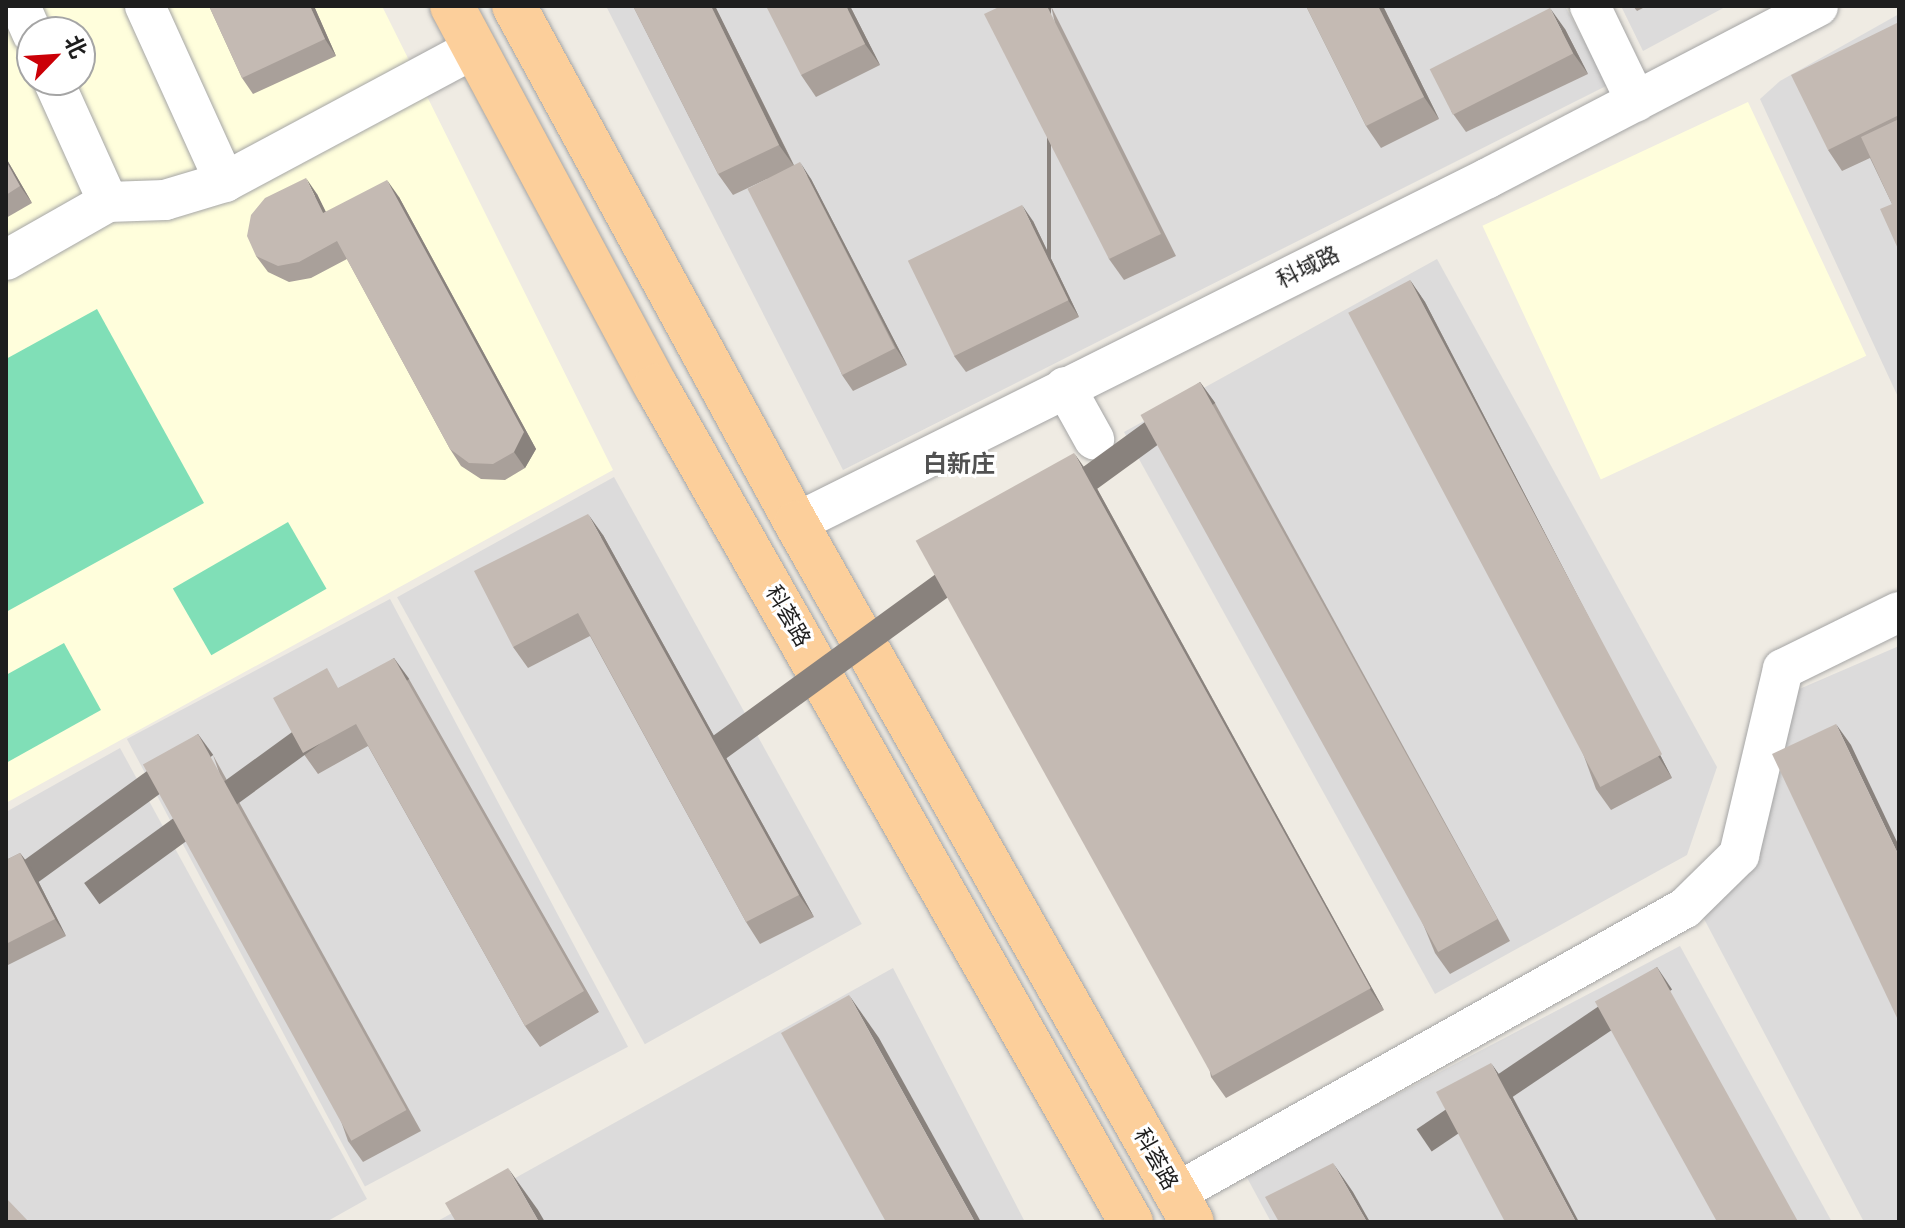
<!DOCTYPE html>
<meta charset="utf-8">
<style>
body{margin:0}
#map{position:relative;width:1905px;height:1228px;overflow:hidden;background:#efebe3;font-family:Mulish,"Noto Sans SC",sans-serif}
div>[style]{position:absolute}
.residential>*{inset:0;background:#dcdbdb;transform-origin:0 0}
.education>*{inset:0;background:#fffedc;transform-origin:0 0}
.pitch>*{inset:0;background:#80dfb7;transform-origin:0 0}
.roads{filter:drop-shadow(0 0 2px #a5a5a5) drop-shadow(0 0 2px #a5a5a5)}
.minor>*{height:40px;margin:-20px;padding:0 20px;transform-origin:20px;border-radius:20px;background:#fff}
.major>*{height:44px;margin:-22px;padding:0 22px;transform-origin:22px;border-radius:22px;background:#fccf9b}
.wall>*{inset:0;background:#a9a09a}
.shaded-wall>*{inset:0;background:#89827d;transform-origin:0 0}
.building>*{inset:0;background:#c4bab3;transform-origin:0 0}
span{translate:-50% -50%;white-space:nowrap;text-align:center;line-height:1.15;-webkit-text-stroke:6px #fff;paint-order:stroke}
.street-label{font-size:22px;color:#1e1e1e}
.neighbourhood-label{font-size:24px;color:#515151;font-weight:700}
.frame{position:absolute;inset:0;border:8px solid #1e1e1e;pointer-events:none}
.north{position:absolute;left:16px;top:16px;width:80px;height:80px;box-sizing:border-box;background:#fff;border:2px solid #a5a5a5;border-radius:50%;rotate:65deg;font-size:22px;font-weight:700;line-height:32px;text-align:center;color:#1e1e1e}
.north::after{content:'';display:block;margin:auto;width:28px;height:36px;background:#cb0007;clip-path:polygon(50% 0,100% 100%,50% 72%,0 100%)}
</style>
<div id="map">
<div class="residential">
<div style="clip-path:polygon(606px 6px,1565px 6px,1608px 85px,843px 470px)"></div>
<div style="clip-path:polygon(1621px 6px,1727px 6px,1643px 51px)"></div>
<div style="clip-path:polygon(1899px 14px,1899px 399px,1760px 99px,1780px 81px)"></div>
<div style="clip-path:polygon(1437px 259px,1717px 767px,1687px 855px,1435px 994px,1124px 432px)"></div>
<div style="left:614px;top:477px;width:511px;height:248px;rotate:61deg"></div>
<div style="left:390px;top:599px;width:507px;height:298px;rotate:62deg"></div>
<div style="clip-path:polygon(1899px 646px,1899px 1222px,1864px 1222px,1702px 915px,1790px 693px)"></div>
<div style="clip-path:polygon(120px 748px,367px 1199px,326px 1222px,6px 1222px,6px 812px)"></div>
<div style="clip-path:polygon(1680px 946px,1832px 1222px,1271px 1222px,1245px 1174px)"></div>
<div style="clip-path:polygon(893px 968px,1025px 1222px,436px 1222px)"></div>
</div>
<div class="education">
<div style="clip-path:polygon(evenodd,6px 6px,382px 6px,613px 470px,6px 803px,6px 6px,32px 32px,80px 32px,80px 80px,32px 80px,32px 32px)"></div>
<div style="left:1748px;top:102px;width:280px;height:293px;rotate:65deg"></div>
</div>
<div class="pitch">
<div style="clip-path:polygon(97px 309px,204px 503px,6px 612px,6px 359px)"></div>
<div style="left:288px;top:522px;width:77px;height:133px;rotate:60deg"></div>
<div style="clip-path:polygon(64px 643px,101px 710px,6px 763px,6px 675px)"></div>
</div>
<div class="roads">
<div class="minor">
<div style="left:20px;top:6px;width:30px;rotate:66deg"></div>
<div style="left:145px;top:6px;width:193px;rotate:65.6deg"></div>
<div style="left:1590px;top:6px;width:106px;rotate:64.2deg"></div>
<div style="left:53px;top:80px;width:134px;rotate:65.7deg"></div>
<div style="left:6px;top:260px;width:117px;rotate:-29.6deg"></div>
<div style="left:108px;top:202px;width:57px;rotate:-2deg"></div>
<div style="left:165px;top:200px;width:63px;rotate:-16.7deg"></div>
<div style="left:225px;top:182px;width:281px;rotate:-28.2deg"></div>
<div style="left:1065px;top:387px;width:60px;rotate:60.9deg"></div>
<div style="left:796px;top:523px;width:773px;rotate:-26.5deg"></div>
<div style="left:1488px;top:178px;width:372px;rotate:-27.5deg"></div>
<div style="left:1176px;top:1193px;width:583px;rotate:-29.25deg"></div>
<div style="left:1685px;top:908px;width:76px;rotate:-44.5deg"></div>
<div style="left:1739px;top:855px;width:191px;rotate:-76.7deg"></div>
<div style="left:1783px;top:669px;width:129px;rotate:-26.2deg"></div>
</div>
<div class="major">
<div style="left:452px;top:6px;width:431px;rotate:61.8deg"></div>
<div style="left:656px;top:386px;width:962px;rotate:60.4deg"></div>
<div style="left:514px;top:6px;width:589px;rotate:61.39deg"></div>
<div style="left:796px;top:523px;width:803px;rotate:60.47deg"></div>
</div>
</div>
<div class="wall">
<div style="clip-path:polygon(209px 6px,314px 6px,336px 56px,253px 94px,242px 78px)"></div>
<div style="clip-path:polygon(633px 6px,715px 6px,794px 165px,811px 179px,907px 365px,853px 391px,842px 375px,767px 179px,733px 195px,718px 174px)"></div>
<div style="clip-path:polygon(850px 6px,880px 65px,816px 97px,801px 75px)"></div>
<div style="clip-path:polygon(1051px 6px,1176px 256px,1124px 280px,1109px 259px)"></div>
<div style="clip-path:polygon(1306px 6px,1383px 6px,1439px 119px,1381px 148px,1366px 126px)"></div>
<div style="clip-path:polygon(1633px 6px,1647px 6px,1637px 11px)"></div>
<div style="clip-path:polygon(1899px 22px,1899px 251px,1892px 204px,1870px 158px,1842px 171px,1828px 150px)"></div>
<div style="clip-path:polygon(1565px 29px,1588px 74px,1466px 132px,1451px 111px)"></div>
<div style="clip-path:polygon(6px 158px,32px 203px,6px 218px)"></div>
<div style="clip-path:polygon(317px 194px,326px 212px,399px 197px,536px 449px,525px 468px,505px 480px,481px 479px,461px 466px,450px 449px,347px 259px,311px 278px,289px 282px,268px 272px,256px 256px)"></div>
<div style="clip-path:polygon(1033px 221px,1079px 317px,966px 372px,954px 356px)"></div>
<div style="clip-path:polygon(1410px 280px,1425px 302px,1672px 778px,1611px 810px,1596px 789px)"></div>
<div style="clip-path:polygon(1200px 382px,1215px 403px,1510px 941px,1450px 974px,1435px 953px)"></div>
<div style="clip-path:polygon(1089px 474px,1384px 1010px,1226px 1098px,1211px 1077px)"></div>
<div style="clip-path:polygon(603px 535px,814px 917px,760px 944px,746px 922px,590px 636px,528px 668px,513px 647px)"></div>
<div style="clip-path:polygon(409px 679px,599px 1012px,540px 1047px,525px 1026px,368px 746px,318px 774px,303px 753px,340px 687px)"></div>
<div style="clip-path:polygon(213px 755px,421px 1131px,363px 1162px,348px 1141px)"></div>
<div style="clip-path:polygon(20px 853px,32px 869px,66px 936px,6px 966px,6px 860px)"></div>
</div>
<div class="shaded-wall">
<div style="clip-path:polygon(310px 6px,314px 6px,336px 56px,325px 39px)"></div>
<div style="clip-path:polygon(711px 6px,715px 6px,794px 166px,779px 145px)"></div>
<div style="clip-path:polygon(846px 6px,850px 6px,880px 65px,865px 44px)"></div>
<div style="left:1047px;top:6px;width:4px;height:255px"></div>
<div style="clip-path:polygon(1378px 6px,1383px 6px,1439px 119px,1424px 97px)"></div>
<div style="clip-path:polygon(1550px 8px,1565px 29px,1588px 74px,1573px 53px)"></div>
<div style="clip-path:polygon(6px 158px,32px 203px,20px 186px,6px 161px)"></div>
<div style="clip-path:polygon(800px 162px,811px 179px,907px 365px,896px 348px)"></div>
<div style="clip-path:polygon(306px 178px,317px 194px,334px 229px,323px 213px)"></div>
<div style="clip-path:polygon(387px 180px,399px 197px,536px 449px,525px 468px,514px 452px)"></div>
<div style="clip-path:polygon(1022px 205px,1033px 221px,1079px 317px,1068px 300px)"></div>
<div style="clip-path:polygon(1410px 280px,1425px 302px,1672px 778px,1658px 756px)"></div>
<div style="left:1200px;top:382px;width:26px;height:614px;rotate:54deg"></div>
<div style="clip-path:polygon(1074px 453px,1089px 474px,1384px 1010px,1370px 989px)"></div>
<div style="clip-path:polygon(588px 514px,603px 535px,814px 917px,799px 895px)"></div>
<div style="left:394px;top:658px;width:26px;height:383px;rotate:54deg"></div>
<div style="clip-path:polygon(1836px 724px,1851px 745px,1899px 846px,1899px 856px)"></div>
<div style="left:198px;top:734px;width:26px;height:430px;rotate:54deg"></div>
<div style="clip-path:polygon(20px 853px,32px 869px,66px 936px,55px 919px)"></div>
<div style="left:1657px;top:967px;width:27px;height:290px;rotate:56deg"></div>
<div style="clip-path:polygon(849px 995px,879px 1038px,981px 1222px,975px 1222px)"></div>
<div style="clip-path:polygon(1491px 1063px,1506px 1084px,1579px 1222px,1576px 1222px)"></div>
<div style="clip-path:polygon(1333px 1163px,1353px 1192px,1370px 1222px,1367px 1222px)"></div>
<div style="clip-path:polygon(508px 1168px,538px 1210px,545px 1222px,539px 1222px)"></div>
</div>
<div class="building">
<div style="clip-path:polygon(209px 6px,310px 6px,325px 39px,242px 78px)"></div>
<div style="clip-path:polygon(633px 6px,711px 6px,779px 145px,718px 174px)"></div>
<div style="clip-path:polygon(766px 6px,846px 6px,865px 44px,801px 75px)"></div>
<div style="clip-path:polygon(1001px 6px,1047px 6px,1161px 234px,1109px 259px,984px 14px)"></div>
<div style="clip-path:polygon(1306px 6px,1378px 6px,1424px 97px,1366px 126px)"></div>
<div style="left:1550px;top:8px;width:51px;height:135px;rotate:63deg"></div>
<div style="clip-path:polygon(1899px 22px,1899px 115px,1828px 150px,1791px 75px)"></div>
<div style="clip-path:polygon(1899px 119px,1899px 251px,1880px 209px,1892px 204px,1861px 137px)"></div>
<div style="clip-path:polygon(6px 161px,20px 186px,6px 195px)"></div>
<div style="left:800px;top:162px;width:209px;height:59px;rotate:63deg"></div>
<div style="clip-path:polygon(306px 178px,323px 213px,387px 180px,524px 432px,514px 452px,493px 464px,469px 463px,450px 449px,337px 241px,299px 262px,278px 266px,256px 256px,247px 236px,251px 215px,265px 198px)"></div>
<div style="left:1022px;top:205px;width:106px;height:127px;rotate:64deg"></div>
<div style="left:1410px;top:280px;width:537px;height:70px;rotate:62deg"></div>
<div style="left:1200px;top:382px;width:614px;height:68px;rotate:61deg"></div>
<div style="left:1074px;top:453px;width:612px;height:181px;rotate:61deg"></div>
<div style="clip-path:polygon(588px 514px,799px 895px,746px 922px,578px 613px,513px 647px,474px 571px)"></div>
<div style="clip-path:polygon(394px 658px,584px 991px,525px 1026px,356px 724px,303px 753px,273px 698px,327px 668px,338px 688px)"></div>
<div style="clip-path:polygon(1836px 724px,1899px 856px,1899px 1022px,1772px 754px)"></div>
<div style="left:198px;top:734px;width:430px;height:63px;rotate:61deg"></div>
<div style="clip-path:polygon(20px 853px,55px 919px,6px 944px,6px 860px)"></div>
<div style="left:1657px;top:967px;width:290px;height:71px;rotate:61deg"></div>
<div style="clip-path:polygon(849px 995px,975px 1222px,886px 1222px,781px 1033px)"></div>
<div style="clip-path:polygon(1491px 1063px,1576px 1222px,1505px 1222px,1436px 1092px)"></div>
<div style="clip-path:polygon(1333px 1163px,1367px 1222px,1279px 1222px,1265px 1197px)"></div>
<div style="clip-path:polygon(508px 1168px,539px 1222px,456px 1222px,445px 1203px)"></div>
<div style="clip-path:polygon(6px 1198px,29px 1222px,6px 1222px)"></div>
</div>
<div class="street-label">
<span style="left:1308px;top:267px;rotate:-26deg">科域路</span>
<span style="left:788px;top:616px;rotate:60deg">科荟路</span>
<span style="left:1156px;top:1159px;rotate:61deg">科荟路</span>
</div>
<div class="neighbourhood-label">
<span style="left:959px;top:464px">白新庄</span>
</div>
<div class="frame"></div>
<div class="north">北</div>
</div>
